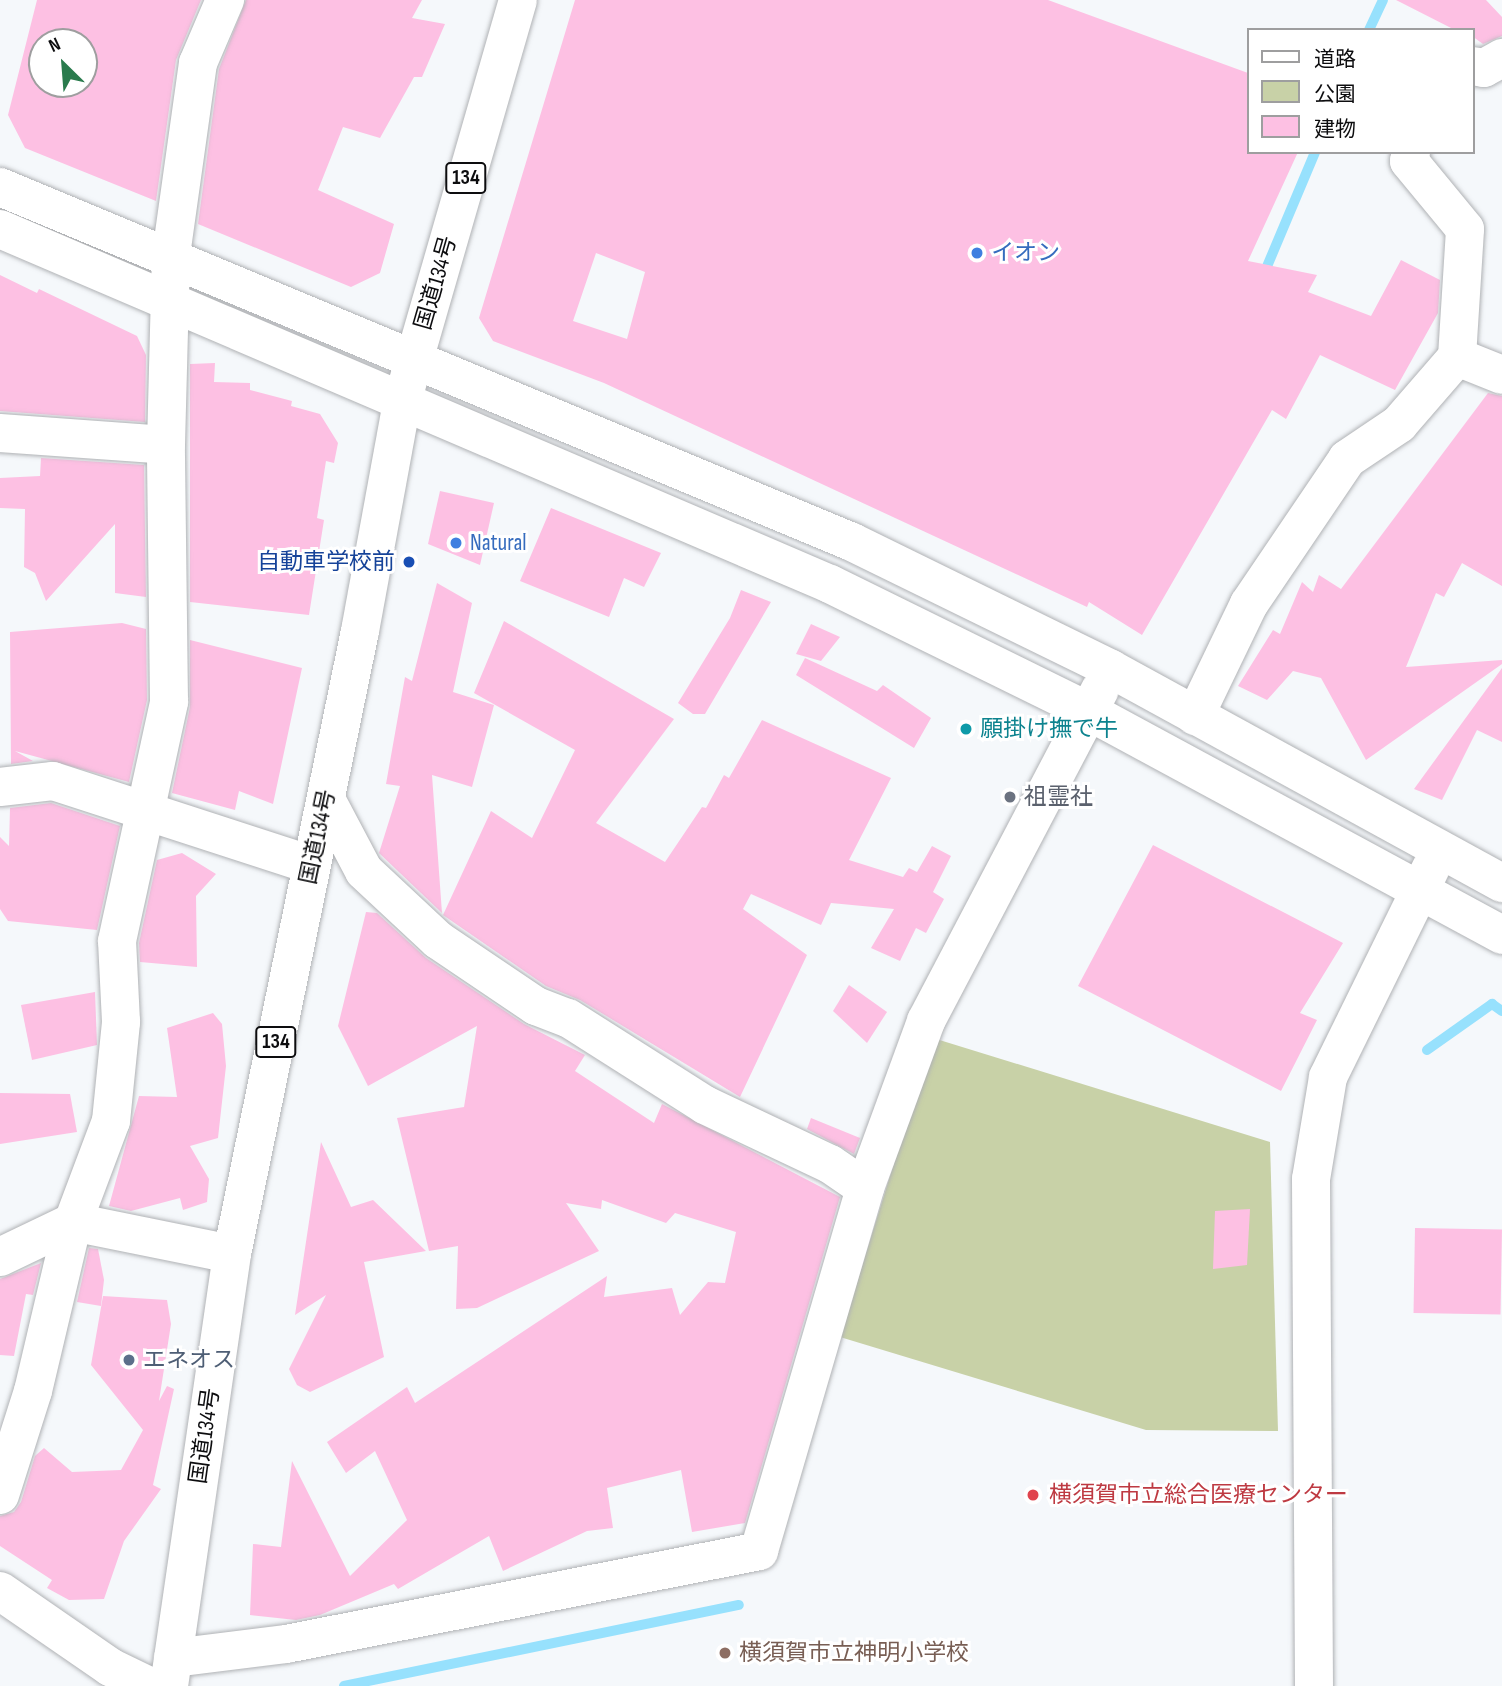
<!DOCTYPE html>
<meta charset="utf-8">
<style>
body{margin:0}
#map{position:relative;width:1502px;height:1686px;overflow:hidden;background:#f5f8fb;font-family:"Sofia Sans Condensed","Noto Sans JP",sans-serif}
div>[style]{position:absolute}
.green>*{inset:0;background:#c8d1a7}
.stream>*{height:10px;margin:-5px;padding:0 5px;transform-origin:5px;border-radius:5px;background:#97e1fd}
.building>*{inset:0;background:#fdc0e3;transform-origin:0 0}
.roads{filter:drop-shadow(0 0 2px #b0b2b5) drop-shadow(0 0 2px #b0b2b5)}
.minor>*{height:38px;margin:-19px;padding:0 19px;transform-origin:19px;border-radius:19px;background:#fff}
.highway>*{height:38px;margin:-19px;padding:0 19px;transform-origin:19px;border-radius:19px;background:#fff}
.dots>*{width:19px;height:19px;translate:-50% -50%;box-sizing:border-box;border:4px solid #fff;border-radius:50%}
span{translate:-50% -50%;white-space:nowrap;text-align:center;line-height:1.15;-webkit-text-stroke:6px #fff;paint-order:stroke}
.shield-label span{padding:2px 5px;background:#fff;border:2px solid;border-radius:5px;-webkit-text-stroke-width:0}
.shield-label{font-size:21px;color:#0d0d0f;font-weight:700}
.shop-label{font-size:23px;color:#366cbe}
.left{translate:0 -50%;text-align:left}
.street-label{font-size:23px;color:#0d0d0f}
.transit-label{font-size:23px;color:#164399}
.right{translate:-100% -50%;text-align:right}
.culture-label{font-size:23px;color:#0d838f}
.worship-label{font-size:23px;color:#5b616d}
.service-label{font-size:23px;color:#4e5e75}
.health-label{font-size:23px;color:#be3a42}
.education-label{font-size:23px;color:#785e54}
.legend{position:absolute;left:1247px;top:28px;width:228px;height:126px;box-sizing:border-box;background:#fff;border:2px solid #9e9e9f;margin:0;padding:9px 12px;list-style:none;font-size:21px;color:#0d0d0f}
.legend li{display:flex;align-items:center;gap:14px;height:35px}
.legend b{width:35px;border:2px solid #9e9e9f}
.north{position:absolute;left:28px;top:28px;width:70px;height:70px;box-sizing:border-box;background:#fff;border:2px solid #9e9e9f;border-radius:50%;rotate:335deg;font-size:19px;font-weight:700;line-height:28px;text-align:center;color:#0d0d0f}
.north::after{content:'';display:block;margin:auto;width:24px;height:32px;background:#2a7b4d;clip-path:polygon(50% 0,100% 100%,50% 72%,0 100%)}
</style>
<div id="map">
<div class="green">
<div style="clip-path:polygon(933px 1038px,1270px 1142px,1278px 1431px,1146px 1430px,840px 1337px)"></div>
</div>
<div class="stream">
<div style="left:1369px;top:30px;width:33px;rotate:-65deg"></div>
<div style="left:1263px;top:276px;width:134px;rotate:-67.2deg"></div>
<div style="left:1427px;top:1050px;width:80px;rotate:-35.3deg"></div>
<div style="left:1492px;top:1004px;width:12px;rotate:35deg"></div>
<div style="left:344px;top:1686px;width:403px;rotate:-11.6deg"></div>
</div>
<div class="building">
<div style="clip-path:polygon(evenodd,37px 0,201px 0,176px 60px,156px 201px,25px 148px,8px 115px,37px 0,42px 42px,84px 42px,84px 84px,42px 84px,42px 42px)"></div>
<div style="clip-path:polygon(246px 0,422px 0,412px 18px,445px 24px,422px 77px,414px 77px,380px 138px,343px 127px,318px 190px,394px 224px,380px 273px,351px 287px,198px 224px,219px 69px)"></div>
<div style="clip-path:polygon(evenodd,575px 0,1048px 0,1248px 73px,1248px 152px,1298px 152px,1248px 261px,1317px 275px,1308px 292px,1371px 316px,1401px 260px,1440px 280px,1438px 313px,1395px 390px,1320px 355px,1286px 419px,1272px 410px,1142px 635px,1089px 602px,1087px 607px,604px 383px,493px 341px,479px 318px,575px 0,596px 253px,645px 272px,627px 339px,573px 321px,596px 253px)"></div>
<div style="clip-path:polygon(1396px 0,1486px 0,1502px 17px,1502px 36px,1483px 44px,1472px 36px,1472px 30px,1455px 30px)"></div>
<div style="clip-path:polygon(0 275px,37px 293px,39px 289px,137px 336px,146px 355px,145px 422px,0 411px)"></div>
<div style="clip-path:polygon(215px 363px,214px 382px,250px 383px,250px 390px,292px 401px,291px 406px,320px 414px,338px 443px,334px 463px,326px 461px,317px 518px,324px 520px,309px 615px,190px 602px,190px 364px)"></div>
<div style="clip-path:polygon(1488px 393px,1502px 396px,1502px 586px,1462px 563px,1444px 597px,1436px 593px,1406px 667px,1502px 660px,1502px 664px,1366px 760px,1321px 678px,1293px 671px,1267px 700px,1238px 686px,1273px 630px,1280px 634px,1302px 582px,1313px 592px,1319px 575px,1341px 589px)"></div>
<div style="clip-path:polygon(41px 458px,144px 465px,146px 597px,115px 593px,115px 524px,46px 601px,35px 573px,24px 567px,25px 509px,0 508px,0 478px,40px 476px)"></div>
<div style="clip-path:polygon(440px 491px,494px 503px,480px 565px,428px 544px)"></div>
<div style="clip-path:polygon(551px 508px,661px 553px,644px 587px,624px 578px,609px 617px,520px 581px)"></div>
<div style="clip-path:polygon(437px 583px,472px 603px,453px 692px,494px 705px,472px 787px,432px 775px,442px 913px,379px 853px,400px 786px,386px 784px,405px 677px,412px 681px)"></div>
<div style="clip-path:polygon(741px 590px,771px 602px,705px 714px,693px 714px,678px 703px,730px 618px)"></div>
<div style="clip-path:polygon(504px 621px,674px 719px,596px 823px,665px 862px,702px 807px,706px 808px,724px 775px,729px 778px,762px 720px,891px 778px,849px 860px,903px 877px,909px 868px,917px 872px,932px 846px,951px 856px,933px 892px,944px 899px,926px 933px,916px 928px,900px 961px,871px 948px,894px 909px,831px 903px,821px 925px,751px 894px,743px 909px,807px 955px,740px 1097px,580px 1000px,546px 986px,443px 915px,491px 811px,532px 838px,575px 750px,474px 693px)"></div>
<div style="clip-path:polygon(122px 623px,146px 629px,147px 700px,129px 782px,15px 751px,33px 761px,11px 764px,10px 632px)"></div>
<div style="clip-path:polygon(811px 624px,840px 637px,821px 661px,796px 654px)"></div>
<div style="clip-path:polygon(190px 640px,302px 668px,273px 804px,239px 791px,235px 810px,172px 793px,190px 707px)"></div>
<div style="clip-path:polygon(805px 658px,877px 691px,883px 685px,931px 718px,914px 748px,796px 675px)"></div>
<div style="clip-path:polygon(1502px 668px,1502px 742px,1477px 730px,1442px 800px,1414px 789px)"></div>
<div style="clip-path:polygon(51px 803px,120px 826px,97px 930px,8px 921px,0 909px,0 837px,9px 846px,10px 808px)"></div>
<div style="clip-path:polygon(1153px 845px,1343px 943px,1300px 1013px,1317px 1020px,1281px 1091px,1078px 986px)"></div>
<div style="clip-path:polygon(182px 853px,216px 874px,196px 896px,197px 967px,140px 962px,139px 943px,157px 860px)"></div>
<div style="clip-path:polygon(366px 912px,377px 913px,426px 958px,524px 1024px,585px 1055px,575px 1071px,654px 1123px,662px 1104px,840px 1197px,745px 1523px,692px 1532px,681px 1470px,607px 1488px,613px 1528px,587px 1531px,503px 1571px,489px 1536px,398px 1589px,394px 1584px,320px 1615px,296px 1620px,250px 1615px,253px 1544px,281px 1547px,292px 1461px,350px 1576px,407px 1520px,375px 1451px,346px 1473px,327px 1442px,407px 1387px,415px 1403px,607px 1276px,604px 1297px,672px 1288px,680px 1315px,708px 1282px,725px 1283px,736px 1232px,675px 1213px,666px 1223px,602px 1200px,601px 1209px,566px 1203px,599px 1251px,477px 1308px,456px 1309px,458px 1246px,429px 1251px,397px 1118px,464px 1107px,477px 1026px,368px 1086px,338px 1026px)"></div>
<div style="clip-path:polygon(849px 985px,887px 1012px,867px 1043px,833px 1011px)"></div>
<div style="clip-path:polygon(95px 992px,97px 1045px,32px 1060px,21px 1005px)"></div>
<div style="clip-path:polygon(213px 1013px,222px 1024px,226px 1066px,218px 1138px,190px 1146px,209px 1179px,207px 1202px,183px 1210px,180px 1198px,131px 1211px,109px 1206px,139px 1096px,177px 1097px,167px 1028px)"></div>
<div style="clip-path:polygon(0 1093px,70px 1094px,77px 1132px,0 1144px)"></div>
<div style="clip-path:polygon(811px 1118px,860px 1138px,854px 1154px,807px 1129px)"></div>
<div style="clip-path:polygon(321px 1142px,351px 1207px,373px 1200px,426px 1251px,364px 1262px,384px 1357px,310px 1392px,297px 1385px,289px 1369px,326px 1295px,295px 1315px)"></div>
<div style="clip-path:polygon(1250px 1209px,1247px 1265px,1213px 1269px,1215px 1211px)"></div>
<div style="left:1415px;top:1228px;width:87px;height:85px;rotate:1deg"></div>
<div style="clip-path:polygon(89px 1248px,98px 1249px,104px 1280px,101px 1306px,77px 1302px)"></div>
<div style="clip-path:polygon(41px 1263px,33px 1295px,26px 1294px,14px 1356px,0 1355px,0 1279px)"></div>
<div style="clip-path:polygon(103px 1296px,167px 1300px,171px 1324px,159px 1401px,167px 1386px,174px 1389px,153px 1485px,161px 1489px,124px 1541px,104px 1599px,69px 1600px,47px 1588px,52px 1580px,0 1546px,0 1516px,14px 1512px,21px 1502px,35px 1456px,44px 1448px,72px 1472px,121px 1470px,143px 1430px,91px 1365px)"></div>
</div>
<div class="roads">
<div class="minor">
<div style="left:1472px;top:66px;width:12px;rotate:9deg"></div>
<div style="left:1484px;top:68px;width:21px;rotate:-29deg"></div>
<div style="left:0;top:187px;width:923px;rotate:22.62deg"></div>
<div style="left:852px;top:542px;width:288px;rotate:26.1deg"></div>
<div style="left:1111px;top:669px;width:446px;rotate:28.7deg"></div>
<div style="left:0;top:229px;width:903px;rotate:23.16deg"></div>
<div style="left:830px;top:584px;width:288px;rotate:26.2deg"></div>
<div style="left:1088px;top:711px;width:471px;rotate:28.4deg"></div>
<div style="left:1457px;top:357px;width:48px;rotate:21.8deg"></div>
<div style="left:0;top:433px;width:166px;rotate:4.1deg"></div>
<div style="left:1195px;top:716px;width:124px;rotate:-64.3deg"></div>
<div style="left:1249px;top:604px;width:175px;rotate:-55.9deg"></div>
<div style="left:1347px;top:459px;width:63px;rotate:-33.9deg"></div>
<div style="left:1399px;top:424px;width:89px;rotate:-49.1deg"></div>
<div style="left:1457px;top:357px;width:128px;rotate:-86.4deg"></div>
<div style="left:1465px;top:229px;width:88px;rotate:-129.5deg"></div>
<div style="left:1409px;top:161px;width:9px;rotate:-77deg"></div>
<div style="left:0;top:787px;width:53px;rotate:-6.5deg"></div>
<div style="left:53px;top:781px;width:272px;rotate:18deg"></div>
<div style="left:326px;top:799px;width:81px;rotate:62.2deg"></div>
<div style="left:364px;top:871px;width:101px;rotate:43deg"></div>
<div style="left:438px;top:940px;width:118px;rotate:34deg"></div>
<div style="left:536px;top:1006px;width:34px;rotate:21deg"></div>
<div style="left:568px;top:1018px;width:162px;rotate:32.4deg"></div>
<div style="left:705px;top:1105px;width:138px;rotate:25.3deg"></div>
<div style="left:830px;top:1164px;width:42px;rotate:34.4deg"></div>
<div style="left:0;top:1257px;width:81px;rotate:-25.6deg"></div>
<div style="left:73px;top:1222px;width:162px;rotate:11.4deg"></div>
<div style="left:0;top:1495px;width:109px;rotate:-72.4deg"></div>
<div style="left:33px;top:1391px;width:174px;rotate:-76.7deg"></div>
<div style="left:73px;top:1222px;width:108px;rotate:-69.4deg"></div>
<div style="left:111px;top:1121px;width:100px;rotate:-84.2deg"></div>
<div style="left:121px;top:1022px;width:81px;rotate:-92.8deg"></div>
<div style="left:117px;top:941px;width:245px;rotate:-77.7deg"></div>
<div style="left:169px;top:702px;width:257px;rotate:-90.7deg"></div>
<div style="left:166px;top:445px;width:190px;rotate:-88.5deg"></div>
<div style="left:171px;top:255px;width:194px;rotate:-82deg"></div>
<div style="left:198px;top:63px;width:69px;rotate:-66.8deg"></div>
<div style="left:0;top:1591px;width:134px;rotate:34.6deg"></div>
<div style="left:110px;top:1667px;width:43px;rotate:26deg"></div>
<div style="left:173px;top:1658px;width:114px;rotate:-7.1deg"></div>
<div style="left:286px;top:1644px;width:482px;rotate:-11.1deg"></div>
<div style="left:759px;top:1551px;width:378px;rotate:-73.7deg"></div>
<div style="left:865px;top:1188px;width:178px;rotate:-69.9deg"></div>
<div style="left:926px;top:1021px;width:374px;rotate:-62.3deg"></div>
<div style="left:1314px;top:1686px;width:507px;rotate:-90.34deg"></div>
<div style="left:1311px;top:1179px;width:103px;rotate:-80.5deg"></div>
<div style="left:1328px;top:1077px;width:233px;rotate:-63.8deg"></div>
</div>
<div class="highway">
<div style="left:169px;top:1686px;width:437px;rotate:-81.7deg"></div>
<div style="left:232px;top:1254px;width:636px;rotate:-78.39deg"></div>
<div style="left:360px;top:631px;width:233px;rotate:-79.6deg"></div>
<div style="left:402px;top:402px;width:418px;rotate:-73.9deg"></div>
</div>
</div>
<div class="dots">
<div style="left:977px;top:253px;background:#3f7fe0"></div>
<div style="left:456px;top:543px;background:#3f7fe0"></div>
<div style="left:409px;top:562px;background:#1a4fb4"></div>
<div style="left:966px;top:729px;background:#0f9aa8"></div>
<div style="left:1010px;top:797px;background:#6b7280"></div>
<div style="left:129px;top:1360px;background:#5c6f8a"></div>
<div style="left:1033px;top:1495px;background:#e0444e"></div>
<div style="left:725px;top:1653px;background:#8d6e63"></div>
</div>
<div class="shield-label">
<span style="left:466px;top:178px">134</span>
<span style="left:276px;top:1042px">134</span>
</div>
<div class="shop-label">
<span class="left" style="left:991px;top:253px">イオン</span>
<span class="left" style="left:470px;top:543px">Natural</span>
</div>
<div class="street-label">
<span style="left:436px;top:283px;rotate:-74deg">国道134号</span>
<span style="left:318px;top:837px;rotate:-78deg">国道134号</span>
<span style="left:205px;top:1436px;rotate:-82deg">国道134号</span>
</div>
<div class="transit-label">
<span class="right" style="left:395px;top:562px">自動車学校前</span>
</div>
<div class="culture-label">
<span class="left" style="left:980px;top:729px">願掛け撫で牛</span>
</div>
<div class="worship-label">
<span class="left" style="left:1024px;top:797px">祖霊社</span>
</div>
<div class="service-label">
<span class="left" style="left:143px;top:1360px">エネオス</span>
</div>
<div class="health-label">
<span class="left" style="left:1049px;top:1495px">横須賀市立総合医療センター</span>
</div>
<div class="education-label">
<span class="left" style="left:739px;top:1653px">横須賀市立神明小学校</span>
</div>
<ul class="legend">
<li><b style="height:9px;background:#fff"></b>道路</li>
<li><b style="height:19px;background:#c8d1a7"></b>公園</li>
<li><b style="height:19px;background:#fdc0e3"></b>建物</li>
</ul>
<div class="north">N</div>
</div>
